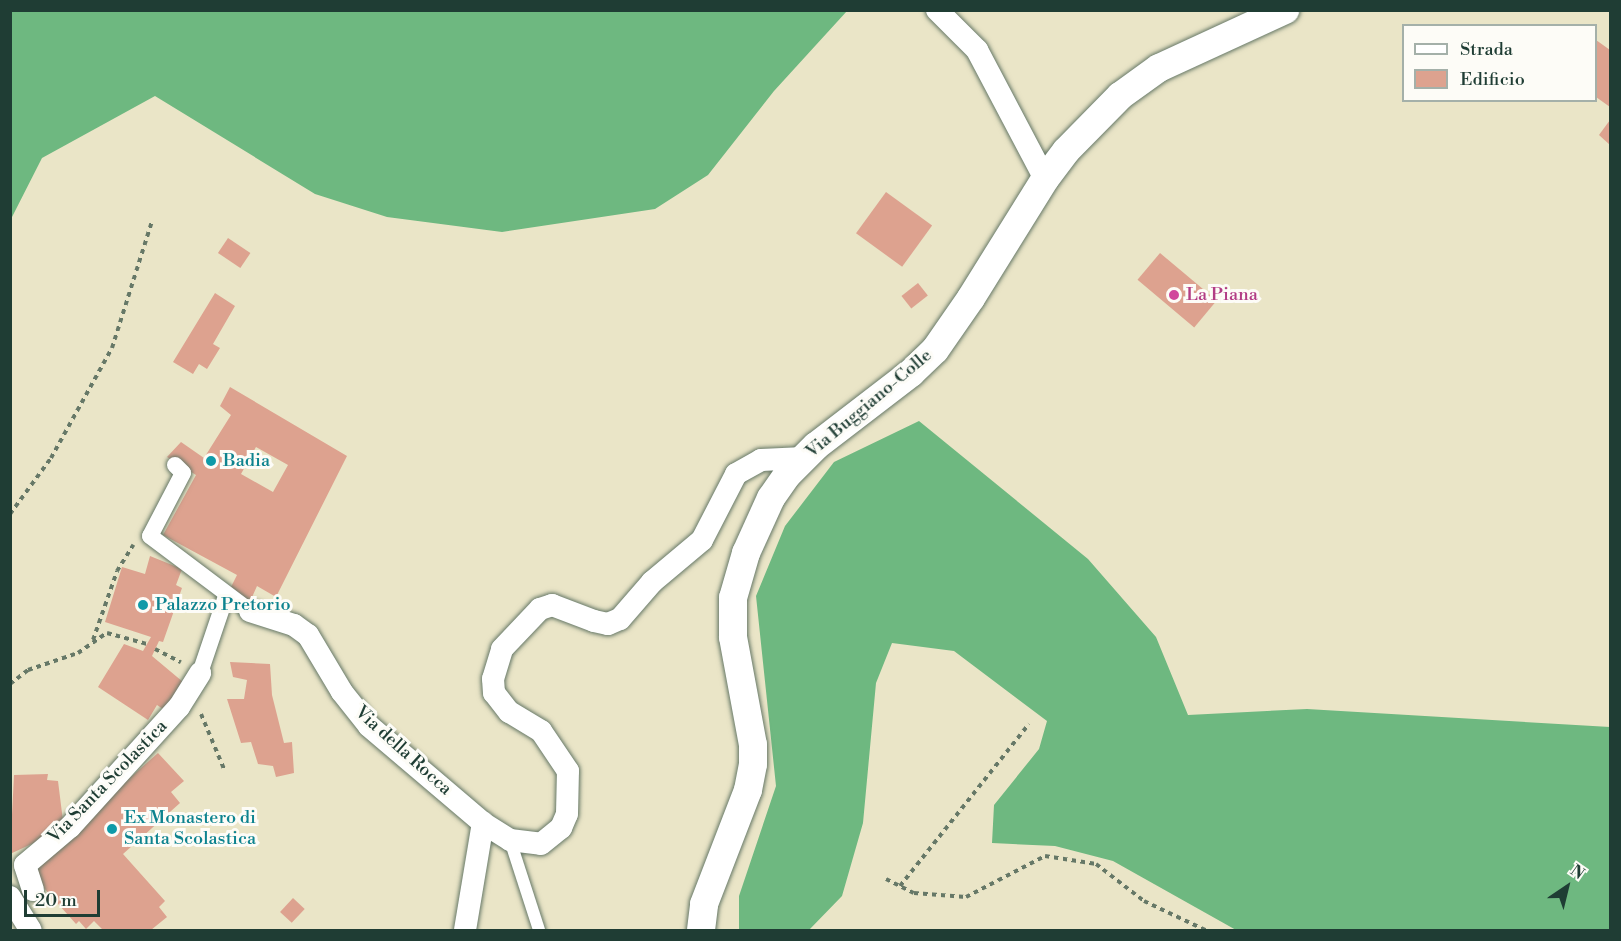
<!DOCTYPE html>
<style>
body{margin:0}
#map{position:relative;width:1621px;height:941px;overflow:hidden;background:#eae5c7;font-family:"Libre Bodoni",serif}
div>[style]{position:absolute}
.forest>*{inset:0;background:#6eb880}
.building>*{inset:0;background:#dda28f;transform-origin:0 0}
.path>*{height:4px;margin-top:-2px;transform-origin:0;background:repeating-linear-gradient(90deg,#667867 0 4.5px,transparent 0 9px)}
.roads{filter:drop-shadow(0 0 2px #667867) drop-shadow(0 0 2px #667867)}
.service>*{height:12px;margin:-6px;padding:0 6px;transform-origin:6px;border-radius:6px;background:#fff}
.pedestrian>*{height:16px;margin:-8px;padding:0 8px;transform-origin:8px;border-radius:8px;background:#fff}
.minor>*{height:22px;margin:-11px;padding:0 11px;transform-origin:11px;border-radius:11px;background:#fff}
.tertiary>*{height:28px;margin:-14px;padding:0 14px;transform-origin:14px;border-radius:14px;background:#fff}
.dots>*{width:16px;height:16px;translate:-50% -50%;box-sizing:border-box;border:3px solid #fdfcf7;border-radius:50%}
span{translate:-50% -50%;white-space:nowrap;text-align:center;line-height:1.15;-webkit-text-stroke:6px #fdfcf7;paint-order:stroke}
.hotel-label{font-size:18px;color:#b23c85}
.left{translate:0 -50%;text-align:left}
.street-label{font-size:18px;color:#1f3d34}
.culture-label{font-size:18px;color:#0d838f}
.frame{position:absolute;inset:0;border:12px solid #1f3d34;pointer-events:none}
.legend{position:absolute;left:1402px;top:24px;width:195px;height:78px;box-sizing:border-box;background:#fdfcf7;border:2px solid #a4b0a9;margin:0;padding:8px 10px;list-style:none;font-size:18px;color:#1f3d34}
.legend li{display:flex;align-items:center;gap:12px;height:30px}
.legend b{width:30px;border:2px solid #a4b0a9}
.north{position:absolute;left:1537px;top:857px;width:60px;height:60px;-webkit-text-stroke:4px #fdfcf7;paint-order:stroke;rotate:35deg;font-size:16px;font-weight:700;line-height:24px;text-align:center;color:#1f3d34}
.north::after{content:'';display:block;margin:auto;width:21px;height:27px;background:#1f3d34;clip-path:polygon(50% 0,100% 100%,50% 72%,0 100%)}
.scale{position:absolute;left:24px;top:890px;width:76px;height:27px;box-sizing:border-box;border:3px solid #1f3d34;border-top:0;padding-left:8px;font-size:18px;line-height:21px;white-space:nowrap;color:#1f3d34;-webkit-text-stroke:4px #fdfcf7;paint-order:stroke}
</style>
<div id="map">
<div class="forest">
<div style="clip-path:polygon(11px 10px,847px 10px,847px 11px,774px 91px,708px 175px,655px 209px,502px 232px,387px 217px,315px 194px,155px 96px,42px 158px,11px 219px)"></div>
<div style="clip-path:polygon(919px 421px,1088px 559px,1156px 637px,1188px 715px,1307px 709px,1610px 727px,1610px 930px,1236px 930px,1113px 861px,1055px 846px,992px 843px,994px 805px,1039px 749px,1047px 721px,954px 651px,892px 643px,876px 683px,863px 823px,842px 896px,809px 930px,739px 930px,739px 896px,776px 786px,756px 596px,785px 526px,834px 462px)"></div>
</div>
<div class="building">
<div style="clip-path:polygon(1596px 40px,1610px 50px,1610px 107px,1596px 97px)"></div>
<div style="clip-path:polygon(1610px 120px,1610px 145px,1599px 135px)"></div>
<div style="left:886px;top:192px;width:57px;height:51px;rotate:36deg"></div>
<div style="left:228px;top:238px;width:27px;height:18px;rotate:34deg"></div>
<div style="left:1160px;top:253px;width:74px;height:35px;rotate:40deg"></div>
<div style="left:918px;top:283px;width:16px;height:21px;rotate:52deg"></div>
<div style="clip-path:polygon(215px 293px,235px 306px,213px 344px,220px 348px,207px 369px,199px 364px,193px 374px,173px 362px)"></div>
<div style="clip-path:polygon(evenodd,230px 387px,347px 456px,276px 597px,257px 586px,249px 604px,228px 593px,237px 575px,163px 535px,196px 475px,167px 457px,181px 442px,204px 458px,231px 415px,220px 406px,230px 387px,256px 447px,288px 465px,273px 492px,241px 474px,256px 447px)"></div>
<div style="clip-path:polygon(150px 556px,182px 569px,176px 585px,182px 588px,163px 642px,159px 641px,152px 656px,189px 687px,166px 711px,157px 705px,148px 720px,98px 687px,124px 644px,143px 651px,151px 637px,105px 622px,122px 567px,145px 574px)"></div>
<div style="clip-path:polygon(230px 662px,270px 664px,272px 695px,284px 743px,292px 742px,294px 773px,276px 777px,273px 766px,258px 764px,251px 742px,241px 743px,227px 699px,244px 699px,247px 680px,233px 677px)"></div>
<div style="clip-path:polygon(158px 753px,184px 781px,171px 792px,180px 803px,123px 854px,165px 901px,159px 907px,167px 917px,151px 930px,103px 930px,94px 921px,86px 929px,79px 921px,76px 924px,27px 869px)"></div>
<div style="clip-path:polygon(48px 774px,47px 780px,58px 781px,64px 829px,10px 854px,14px 775px)"></div>
<div style="left:293px;top:898px;width:16px;height:19px;rotate:43deg"></div>
</div>
<div class="path">
<div style="left:10px;top:514px;width:69px;rotate:-53.8deg"></div>
<div style="left:51px;top:458px;width:126px;rotate:-61deg"></div>
<div style="left:112px;top:348px;width:133px;rotate:-72.5deg"></div>
<div style="left:93px;top:640px;width:73px;rotate:-70.8deg"></div>
<div style="left:117px;top:571px;width:31px;rotate:-58deg"></div>
<div style="left:155px;top:649px;width:29px;rotate:27deg"></div>
<div style="left:10px;top:684px;width:23px;rotate:-38deg"></div>
<div style="left:28px;top:670px;width:53px;rotate:-18.8deg"></div>
<div style="left:78px;top:653px;width:35px;rotate:-35deg"></div>
<div style="left:107px;top:633px;width:41px;rotate:15.4deg"></div>
<div style="left:201px;top:714px;width:60px;rotate:67.3deg"></div>
<div style="left:886px;top:879px;width:31px;rotate:27deg"></div>
<div style="left:914px;top:893px;width:52px;rotate:4.4deg"></div>
<div style="left:966px;top:897px;width:89px;rotate:-27.4deg"></div>
<div style="left:1045px;top:856px;width:52px;rotate:8.9deg"></div>
<div style="left:1096px;top:864px;width:61px;rotate:37.6deg"></div>
<div style="left:1144px;top:901px;width:68px;rotate:25.4deg"></div>
<div style="left:900px;top:886px;width:207px;rotate:-51.5deg"></div>
</div>
<div class="roads">
<div class="service">
<div style="left:510px;top:840px;width:95px;rotate:72.1deg"></div>
</div>
<div class="pedestrian">
<div style="left:175px;top:465px;width:11px;rotate:45deg"></div>
<div style="left:183px;top:473px;width:71px;rotate:117.6deg"></div>
<div style="left:150px;top:536px;width:125px;rotate:36.9deg"></div>
<div style="left:200px;top:673px;width:81px;rotate:-71.3deg"></div>
</div>
<div class="minor">
<div style="left:937px;top:10px;width:57px;rotate:45deg"></div>
<div style="left:977px;top:50px;width:146px;rotate:62.2deg"></div>
<div style="left:250px;top:611px;width:46px;rotate:17.7deg"></div>
<div style="left:294px;top:625px;width:17px;rotate:36deg"></div>
<div style="left:308px;top:635px;width:66px;rotate:59.2deg"></div>
<div style="left:342px;top:692px;width:43px;rotate:51.5deg"></div>
<div style="left:369px;top:726px;width:150px;rotate:40.4deg"></div>
<div style="left:483px;top:823px;width:32px;rotate:32deg"></div>
<div style="left:510px;top:840px;width:31px;rotate:7deg"></div>
<div style="left:541px;top:844px;width:26px;rotate:-39deg"></div>
<div style="left:561px;top:828px;width:15px;rotate:-67deg"></div>
<div style="left:567px;top:814px;width:43px;rotate:-88.7deg"></div>
<div style="left:568px;top:771px;width:48px;rotate:-124deg"></div>
<div style="left:541px;top:731px;width:37px;rotate:-149deg"></div>
<div style="left:509px;top:712px;width:24px;rotate:-128deg"></div>
<div style="left:494px;top:693px;width:14px;rotate:-94deg"></div>
<div style="left:493px;top:679px;width:31px;rotate:-73deg"></div>
<div style="left:502px;top:649px;width:55px;rotate:-46.5deg"></div>
<div style="left:540px;top:609px;width:13px;rotate:-18deg"></div>
<div style="left:552px;top:605px;width:45px;rotate:20.9deg"></div>
<div style="left:594px;top:621px;width:14px;rotate:12deg"></div>
<div style="left:608px;top:624px;width:13px;rotate:-23deg"></div>
<div style="left:620px;top:619px;width:49px;rotate:-49.1deg"></div>
<div style="left:652px;top:582px;width:65px;rotate:-40deg"></div>
<div style="left:702px;top:540px;width:74px;rotate:-62.7deg"></div>
<div style="left:736px;top:474px;width:29px;rotate:-29deg"></div>
<div style="left:761px;top:460px;width:43px;rotate:-2.7deg"></div>
<div style="left:33px;top:890px;width:26px;rotate:-108deg"></div>
<div style="left:25px;top:865px;width:59px;rotate:-40.2deg"></div>
<div style="left:70px;top:827px;width:162px;rotate:-47.8deg"></div>
<div style="left:179px;top:707px;width:40px;rotate:-58deg"></div>
<div style="left:10px;top:897px;width:39px;rotate:58deg"></div>
<div style="left:465px;top:930px;width:109px;rotate:-80.5deg"></div>
</div>
<div class="tertiary">
<div style="left:701px;top:930px;width:26px;rotate:-83deg"></div>
<div style="left:704px;top:904px;width:122px;rotate:-68.9deg"></div>
<div style="left:748px;top:790px;width:26px;rotate:-79deg"></div>
<div style="left:753px;top:764px;width:19px;rotate:-90deg"></div>
<div style="left:753px;top:745px;width:110px;rotate:-100.5deg"></div>
<div style="left:733px;top:637px;width:39px;rotate:-90deg"></div>
<div style="left:733px;top:598px;width:47px;rotate:-73.9deg"></div>
<div style="left:746px;top:553px;width:60px;rotate:-65.6deg"></div>
<div style="left:771px;top:498px;width:28px;rotate:-55deg"></div>
<div style="left:787px;top:475px;width:41px;rotate:-45deg"></div>
<div style="left:816px;top:446px;width:120px;rotate:-37.5deg"></div>
<div style="left:911px;top:373px;width:33px;rotate:-44deg"></div>
<div style="left:935px;top:350px;width:63px;rotate:-55.3deg"></div>
<div style="left:971px;top:298px;width:140px;rotate:-58.1deg"></div>
<div style="left:1045px;top:179px;width:35px;rotate:-53deg"></div>
<div style="left:1066px;top:151px;width:77px;rotate:-45.5deg"></div>
<div style="left:1120px;top:96px;width:48px;rotate:-35.7deg"></div>
<div style="left:1159px;top:68px;width:139px;rotate:-24.7deg"></div>
</div>
</div>
<div class="dots">
<div style="left:1174px;top:295px;background:#d1479c"></div>
<div style="left:211px;top:461px;background:#0f9aa8"></div>
<div style="left:143px;top:605px;background:#0f9aa8"></div>
<div style="left:112px;top:829px;background:#0f9aa8"></div>
</div>
<div class="hotel-label">
<span class="left" style="left:1186px;top:295px">La Piana</span>
</div>
<div class="street-label">
<span style="left:869px;top:404px;rotate:-40deg">Via Buggiano-Colle</span>
<span style="left:403px;top:751px;rotate:42deg">Via della Rocca</span>
<span style="left:108px;top:782px;rotate:-46deg">Via Santa Scolastica</span>
</div>
<div class="culture-label">
<span class="left" style="left:223px;top:461px">Badia</span>
<span class="left" style="left:155px;top:605px">Palazzo Pretorio</span>
<span class="left" style="left:124px;top:829px">Ex Monastero di<br>Santa Scolastica</span>
</div>
<div class="frame"></div>
<ul class="legend">
<li><b style="height:8px;background:#fff"></b>Strada</li>
<li><b style="height:16px;background:#dda28f"></b>Edificio</li>
</ul>
<div class="north">N</div>
<div class="scale">20 m</div>
</div>
